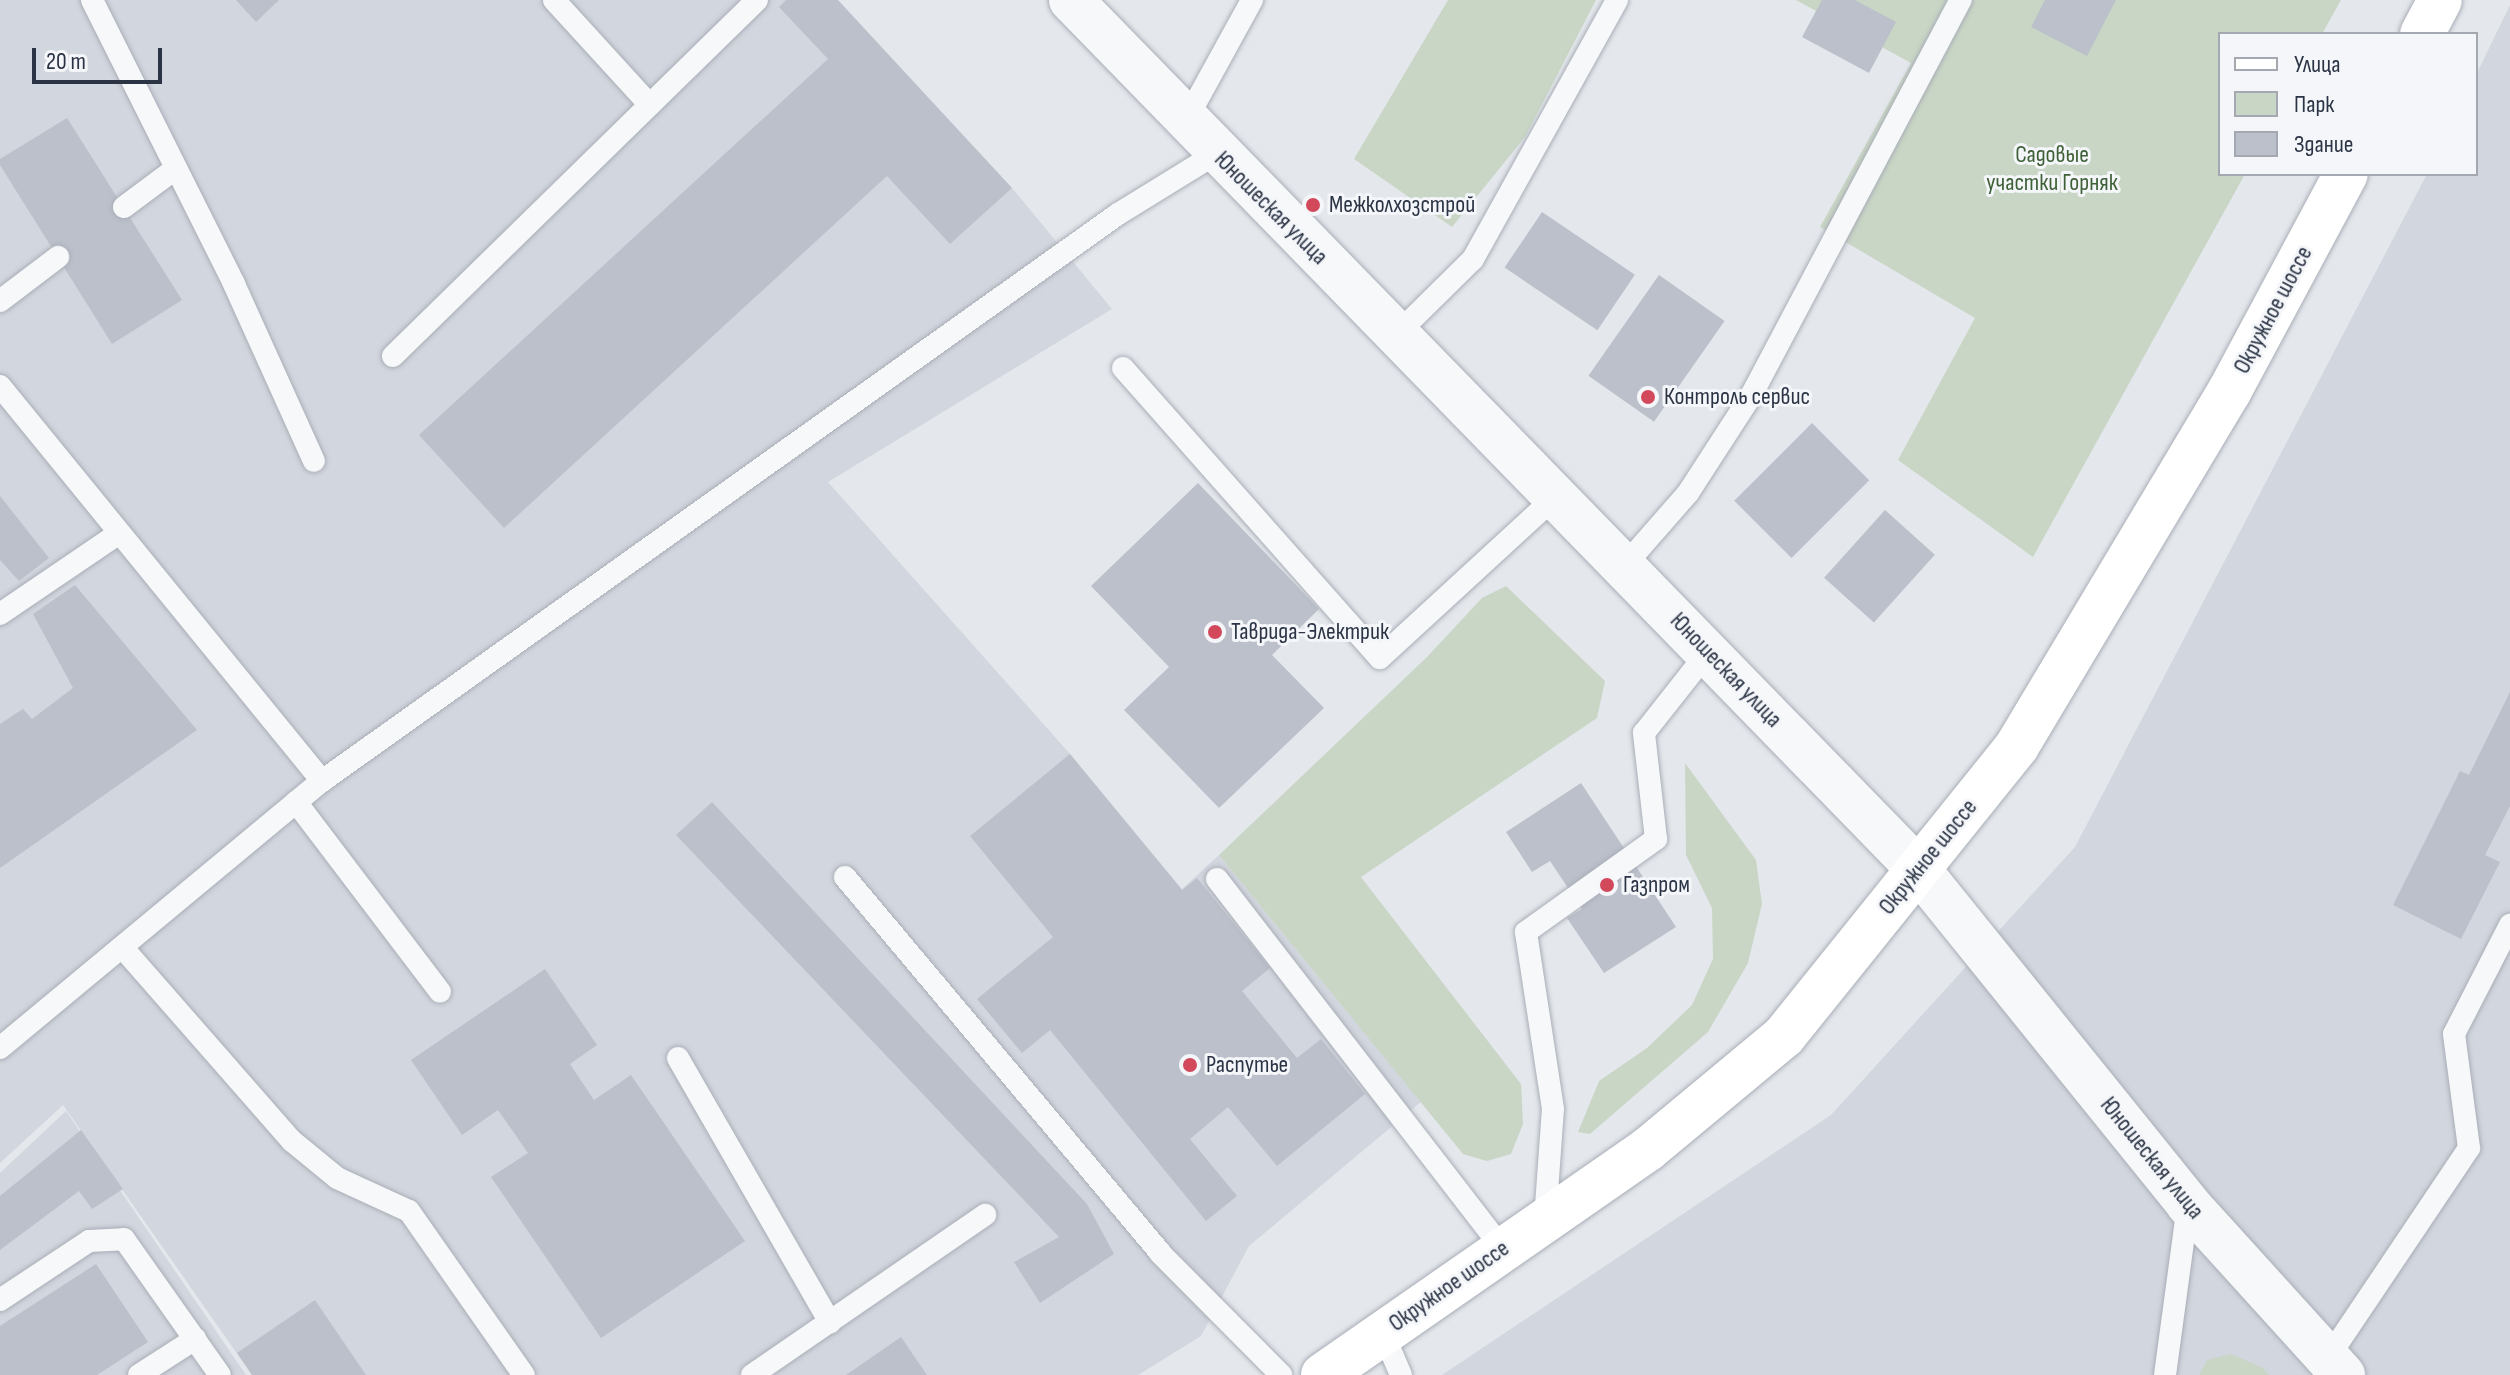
<!DOCTYPE html>
<meta charset="utf-8">
<style>
body{margin:0}
#map{position:relative;width:2510px;height:1375px;overflow:hidden;background:#e4e7ec;font-family:"Sofia Sans Condensed",sans-serif}
div>[style]{position:absolute}
.built>*{inset:0;background:#d2d6de}
.green>*{inset:0;background:#c9d6c5}
.building>*{inset:0;background:#bbc0ca;transform-origin:0 0}
.roads{filter:drop-shadow(0 0 2px #a9aeb7) drop-shadow(0 0 2px #a9aeb7)}
.lane>*{height:22px;margin:-11px;padding:0 11px;transform-origin:11px;border-radius:11px;background:#f7f8fa}
.street>*{height:44px;margin:-22px;padding:0 22px;transform-origin:22px;border-radius:22px;background:#f7f8fa}
.primary>*{height:44px;margin:-22px;padding:0 22px;transform-origin:22px;border-radius:22px;background:#fff}
.dots>*{width:22px;height:22px;translate:-50% -50%;box-sizing:border-box;border:4px solid #f4f6f9;border-radius:50%}
span{translate:-50% -50%;white-space:nowrap;text-align:center;line-height:1.15;-webkit-text-stroke:6px #f4f6f9;paint-order:stroke}
.park-label{font-size:24px;color:#3f6138}
.poi-label{font-size:24px;color:#2b3445}
.left{translate:0 -50%;text-align:left}
.street-label{font-size:24px;color:#2b3445}
.legend{position:absolute;left:2218px;top:32px;width:260px;height:144px;box-sizing:border-box;background:#f4f6f9;border:2px solid #a4a8b1;margin:0;padding:10px 14px;list-style:none;font-size:24px;color:#2b3445}
.legend li{display:flex;align-items:center;gap:16px;height:40px}
.legend b{width:40px;border:2px solid #a4a8b1}
.scale{position:absolute;left:32px;top:48px;width:130px;height:36px;box-sizing:border-box;border:4px solid #2b3445;border-top:0;padding-left:10px;font-size:24px;line-height:28px;white-space:nowrap;color:#2b3445;-webkit-text-stroke:6px #f4f6f9;paint-order:stroke}
</style>
<div id="map">
<div class="built">
<div style="clip-path:polygon(0 0,837px 0,1012px 188px,1112px 309px,828px 482px,1070px 754px,1182px 889px,1219px 855px,1421px 1102px,1249px 1246px,1201px 1336px,1138px 1375px,252px 1375px,63px 1105px,0 1163px)"></div>
<div style="clip-path:polygon(2510px 5px,2510px 1375px,1442px 1375px,1831px 1115px,2075px 847px,2427px 174px,2476px 174px,2476px 75px)"></div>
<div style="clip-path:polygon(66px 1111px,246px 1375px,0 1375px,0 1173px)"></div>
</div>
<div class="green">
<div style="clip-path:polygon(1448px 0,1596px 0,1525px 137px,1452px 227px,1354px 159px)"></div>
<div style="clip-path:polygon(1796px 0,2341px 0,2322px 34px,2220px 34px,2220px 174px,2245px 174px,2033px 557px,1898px 460px,1975px 318px,1820px 227px,1911px 63px)"></div>
<div style="clip-path:polygon(1506px 586px,1605px 681px,1597px 718px,1361px 877px,1521px 1084px,1523px 1124px,1511px 1154px,1487px 1161px,1463px 1154px,1219px 855px,1427px 657px,1482px 598px)"></div>
<div style="clip-path:polygon(1685px 763px,1756px 860px,1762px 904px,1748px 963px,1708px 1032px,1590px 1134px,1578px 1132px,1599px 1081px,1647px 1048px,1692px 1005px,1713px 959px,1712px 908px,1686px 855px)"></div>
<div style="clip-path:polygon(2231px 1354px,2263px 1368px,2269px 1375px,2199px 1375px,2207px 1360px)"></div>
</div>
<div class="building">
<div style="clip-path:polygon(236px 0,279px 0,256px 22px)"></div>
<div style="clip-path:polygon(786px 0,838px 0,1012px 188px,950px 244px,887px 176px,504px 528px,419px 435px,828px 59px,779px 7px)"></div>
<div style="clip-path:polygon(1822px 0,1855px 0,1896px 22px,1869px 73px,1802px 37px)"></div>
<div style="clip-path:polygon(2045px 0,2116px 0,2087px 56px,2031px 27px)"></div>
<div style="clip-path:polygon(67px 118px,182px 300px,112px 344px,0 165px,0 159px)"></div>
<div style="left:1542px;top:212px;width:112px;height:67px;rotate:34deg"></div>
<div style="left:1659px;top:275px;width:80px;height:123px;rotate:35deg"></div>
<div style="left:1812px;top:423px;width:81px;height:110px;rotate:45deg"></div>
<div style="clip-path:polygon(1198px 483px,1319px 609px,1272px 655px,1324px 708px,1219px 808px,1124px 710px,1169px 667px,1091px 586px)"></div>
<div style="clip-path:polygon(0 496px,49px 558px,19px 581px,0 560px)"></div>
<div style="left:1885px;top:510px;width:67px;height:91px;rotate:42deg"></div>
<div style="clip-path:polygon(75px 585px,197px 730px,0 868px,0 724px,23px 709px,32px 719px,73px 688px,33px 614px)"></div>
<div style="clip-path:polygon(2510px 692px,2510px 806px,2485px 855px,2500px 862px,2461px 939px,2393px 905px,2460px 771px,2469px 775px)"></div>
<div style="clip-path:polygon(1070px 754px,1182px 890px,1197px 878px,1270px 968px,1242px 991px,1297px 1058px,1321px 1039px,1365px 1094px,1277px 1166px,1228px 1107px,1190px 1139px,1237px 1196px,1206px 1221px,1050px 1030px,1022px 1053px,977px 999px,1053px 937px,970px 836px)"></div>
<div style="clip-path:polygon(1581px 783px,1676px 927px,1604px 973px,1567px 918px,1582px 909px,1550px 861px,1532px 872px,1506px 832px)"></div>
<div style="clip-path:polygon(712px 802px,1087px 1204px,1114px 1254px,1040px 1303px,1014px 1262px,1059px 1237px,676px 835px)"></div>
<div style="clip-path:polygon(545px 969px,597px 1045px,570px 1064px,594px 1100px,631px 1075px,745px 1241px,601px 1338px,491px 1177px,528px 1153px,498px 1110px,462px 1135px,411px 1060px)"></div>
<div style="clip-path:polygon(81px 1130px,123px 1189px,92px 1209px,79px 1191px,0 1250px,0 1196px)"></div>
<div style="clip-path:polygon(96px 1264px,148px 1342px,97px 1375px,0 1375px,0 1326px)"></div>
<div style="clip-path:polygon(315px 1300px,366px 1375px,252px 1375px,237px 1353px)"></div>
<div style="clip-path:polygon(901px 1337px,927px 1375px,846px 1375px)"></div>
</div>
<div class="roads">
<div class="lane">
<div style="left:92px;top:0;width:318px;rotate:63.4deg"></div>
<div style="left:234px;top:284px;width:194px;rotate:65.7deg"></div>
<div style="left:554px;top:0;width:142px;rotate:47.6deg"></div>
<div style="left:1185px;top:122px;width:139px;rotate:-61.2deg"></div>
<div style="left:124px;top:207px;width:64px;rotate:-36.7deg"></div>
<div style="left:0;top:301px;width:73px;rotate:-37.2deg"></div>
<div style="left:1396px;top:335px;width:108px;rotate:-44.6deg"></div>
<div style="left:1473px;top:259px;width:296px;rotate:-60.9deg"></div>
<div style="left:393px;top:356px;width:509px;rotate:-44.36deg"></div>
<div style="left:1123px;top:368px;width:387px;rotate:48.5deg"></div>
<div style="left:1380px;top:658px;width:239px;rotate:-42.6deg"></div>
<div style="left:0;top:386px;width:510px;rotate:50.81deg"></div>
<div style="left:322px;top:781px;width:977px;rotate:-35.46deg"></div>
<div style="left:1118px;top:214px;width:116px;rotate:-31.6deg"></div>
<div style="left:1625px;top:565px;width:96px;rotate:-48.8deg"></div>
<div style="left:1688px;top:493px;width:118px;rotate:-57.1deg"></div>
<div style="left:1752px;top:394px;width:446px;rotate:-62.1deg"></div>
<div style="left:0;top:614px;width:144px;rotate:-34.2deg"></div>
<div style="left:296px;top:802px;width:238px;rotate:52.8deg"></div>
<div style="left:845px;top:877px;width:491px;rotate:50deg"></div>
<div style="left:1160px;top:1253px;width:172px;rotate:45.2deg"></div>
<div style="left:1217px;top:879px;width:468px;rotate:52.3deg"></div>
<div style="left:122px;top:947px;width:258px;rotate:48.8deg"></div>
<div style="left:292px;top:1141px;width:58px;rotate:39.4deg"></div>
<div style="left:337px;top:1178px;width:79px;rotate:24.6deg"></div>
<div style="left:409px;top:1211px;width:200px;rotate:55deg"></div>
<div style="left:0;top:1048px;width:418px;rotate:-39.7deg"></div>
<div style="left:678px;top:1058px;width:305px;rotate:60.1deg"></div>
<div style="left:1545px;top:1220px;width:111px;rotate:-85.9deg"></div>
<div style="left:1553px;top:1109px;width:179px;rotate:-98.7deg"></div>
<div style="left:1526px;top:932px;width:160px;rotate:-35.6deg"></div>
<div style="left:1656px;top:839px;width:107px;rotate:-96.5deg"></div>
<div style="left:1644px;top:733px;width:103px;rotate:-51.7deg"></div>
<div style="left:0;top:1300px;width:107px;rotate:-33.5deg"></div>
<div style="left:89px;top:1241px;width:35px;rotate:-3deg"></div>
<div style="left:124px;top:1239px;width:166px;rotate:54.8deg"></div>
<div style="left:1383px;top:1333px;width:46px;rotate:66.8deg"></div>
<div style="left:2328px;top:1358px;width:253px;rotate:-56.1deg"></div>
<div style="left:2469px;top:1148px;width:115px;rotate:-97.5deg"></div>
<div style="left:2454px;top:1034px;width:123px;rotate:-62.8deg"></div>
<div style="left:139px;top:1375px;width:67px;rotate:-32.7deg"></div>
<div style="left:752px;top:1375px;width:283px;rotate:-34.5deg"></div>
<div style="left:2165px;top:1375px;width:172px;rotate:-82.3deg"></div>
</div>
<div class="street">
<div style="left:1071px;top:0;width:1213px;rotate:45.73deg"></div>
<div style="left:1918px;top:869px;width:430px;rotate:51.1deg"></div>
<div style="left:2188px;top:1204px;width:231px;rotate:47.8deg"></div>
</div>
<div class="primary">
<div style="left:2422px;top:34px;width:38px;rotate:-62deg"></div>
<div style="left:1323px;top:1375px;width:396px;rotate:-34.8deg"></div>
<div style="left:1648px;top:1149px;width:177px;rotate:-39.7deg"></div>
<div style="left:1784px;top:1036px;width:372px;rotate:-51.2deg"></div>
<div style="left:2017px;top:746px;width:413px;rotate:-59.1deg"></div>
<div style="left:2229px;top:392px;width:247px;rotate:-61.8deg"></div>
</div>
</div>
<div class="dots">
<div style="left:1313px;top:205px;background:#d1495b"></div>
<div style="left:1648px;top:397px;background:#d1495b"></div>
<div style="left:1215px;top:632px;background:#d1495b"></div>
<div style="left:1607px;top:885px;background:#d1495b"></div>
<div style="left:1190px;top:1065px;background:#d1495b"></div>
</div>
<div class="park-label">
<span style="left:2052px;top:169px">Садовые<br>участки Горняк</span>
</div>
<div class="poi-label">
<span class="left" style="left:1329px;top:205px">Межколхозстрой</span>
<span class="left" style="left:1664px;top:397px">Контроль сервис</span>
<span class="left" style="left:1231px;top:632px">Таврида-Электрик</span>
<span class="left" style="left:1623px;top:885px">Газпром</span>
<span class="left" style="left:1206px;top:1065px">Распутье</span>
</div>
<div class="street-label">
<span style="left:1271px;top:208px;rotate:45deg">Юношеская улица</span>
<span style="left:2273px;top:310px;rotate:-62deg">Окружное шоссе</span>
<span style="left:1726px;top:670px;rotate:46deg">Юношеская улица</span>
<span style="left:1928px;top:857px;rotate:-51deg">Окружное шоссе</span>
<span style="left:2152px;top:1158px;rotate:51deg">Юношеская улица</span>
<span style="left:1449px;top:1286px;rotate:-35deg">Окружное шоссе</span>
</div>
<ul class="legend">
<li><b style="height:10px;background:#fff"></b>Улица</li>
<li><b style="height:22px;background:#c9d6c5"></b>Парк</li>
<li><b style="height:22px;background:#bbc0ca"></b>Здание</li>
</ul>
<div class="scale">20 m</div>
</div>
